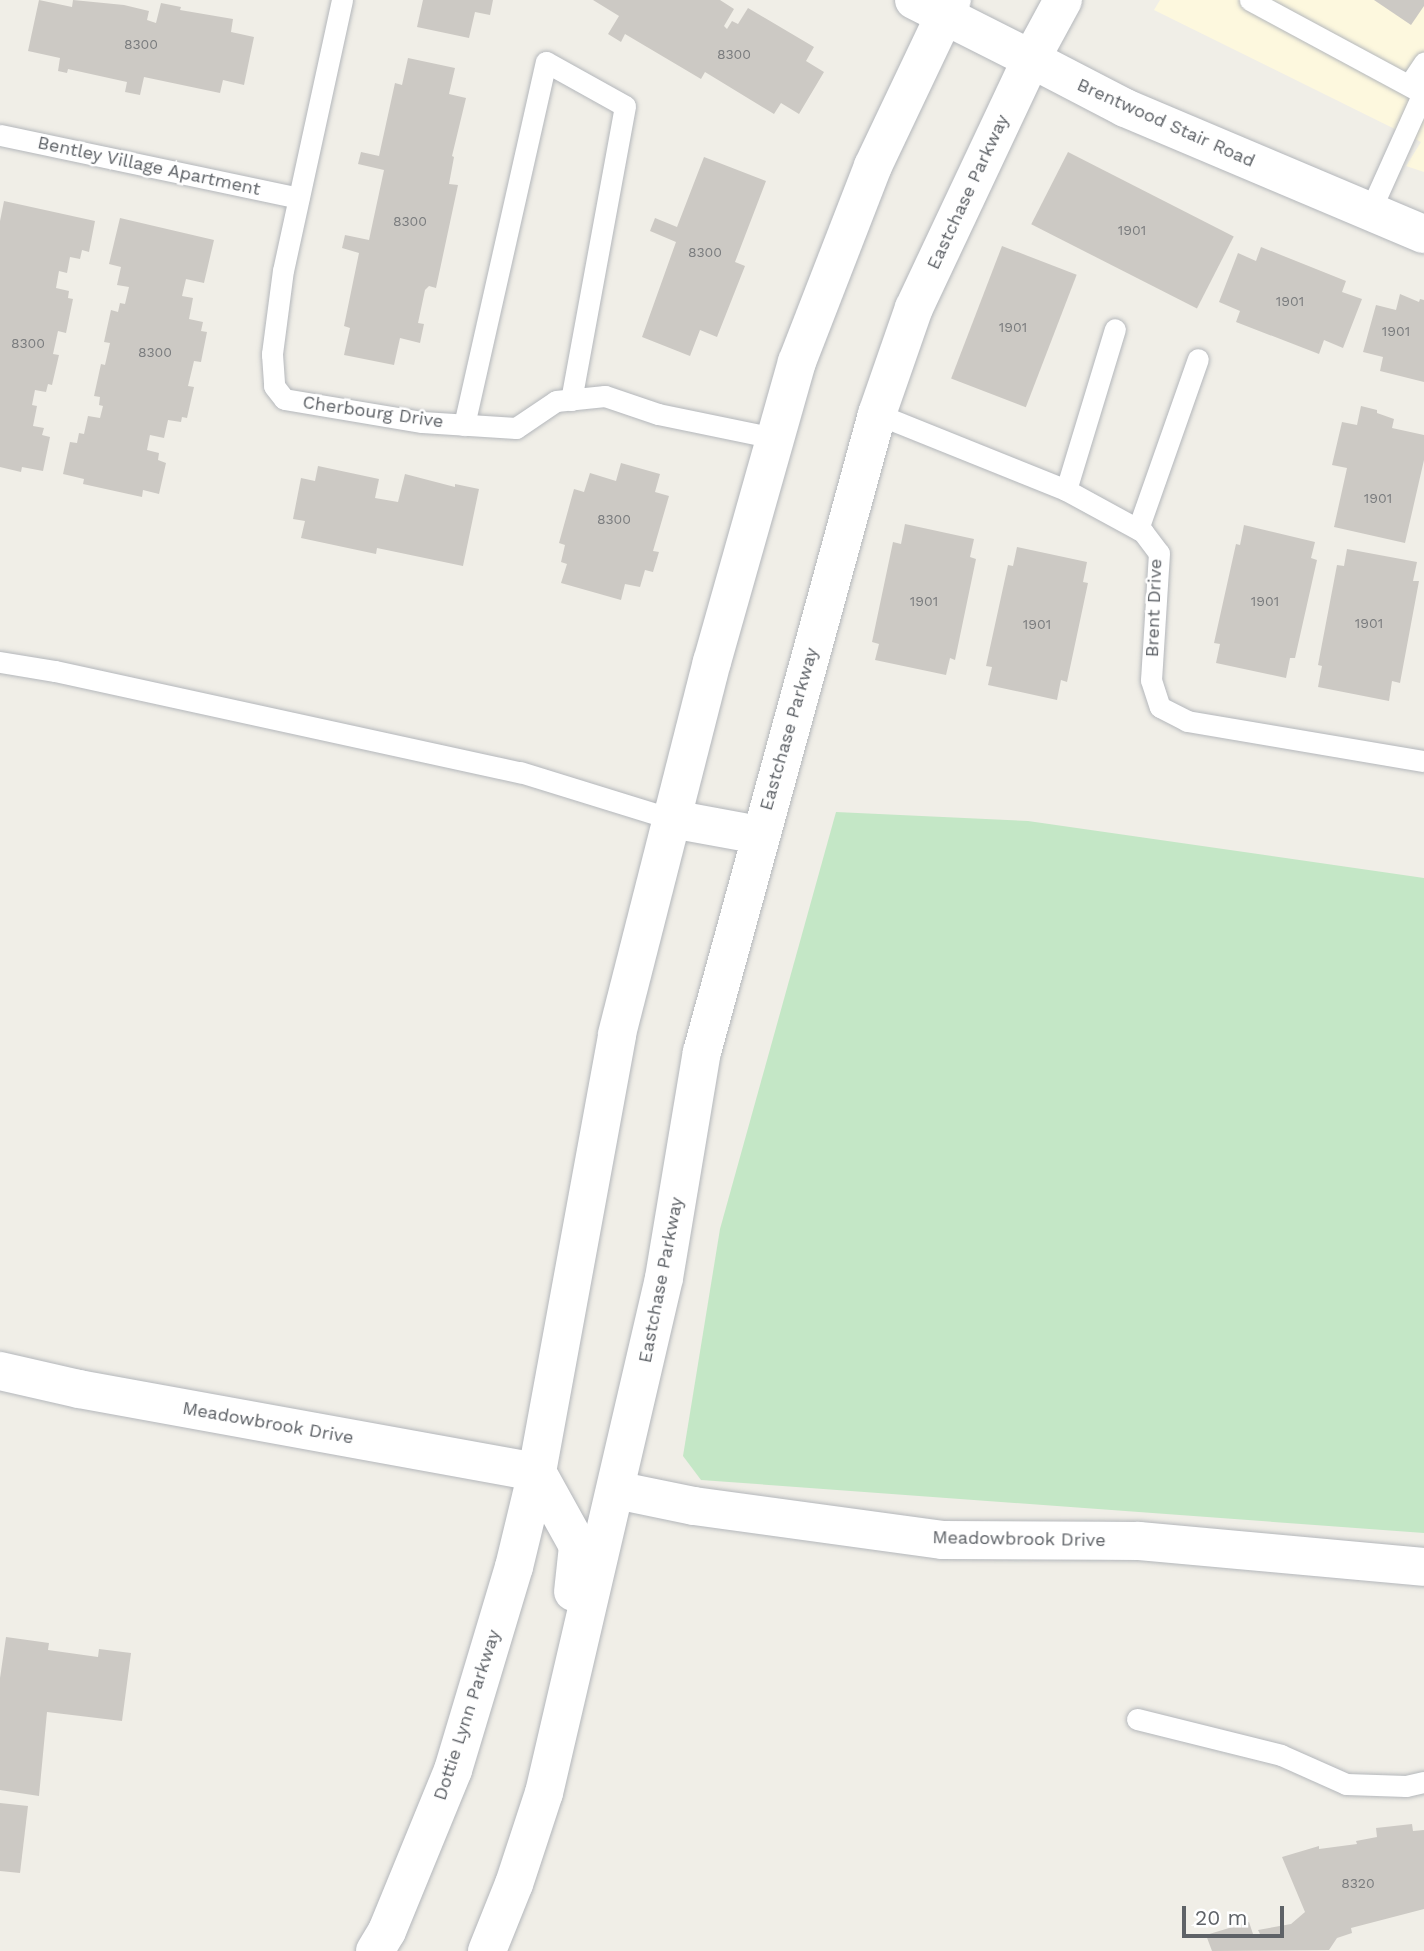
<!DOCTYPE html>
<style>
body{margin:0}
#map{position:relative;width:1424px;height:1951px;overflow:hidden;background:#f0eee7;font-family:"Work Sans",sans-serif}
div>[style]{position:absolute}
.commercial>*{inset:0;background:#fdf8de}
.green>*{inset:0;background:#c4e7c6}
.building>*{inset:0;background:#ccc9c4;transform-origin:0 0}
.roads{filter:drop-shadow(0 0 2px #b4b7bb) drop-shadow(0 0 2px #b4b7bb)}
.lane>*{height:21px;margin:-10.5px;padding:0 10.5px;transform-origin:10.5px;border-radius:10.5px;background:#fff}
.street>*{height:38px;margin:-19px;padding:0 19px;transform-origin:19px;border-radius:19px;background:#fff}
.secondary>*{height:38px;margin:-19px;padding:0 19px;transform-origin:19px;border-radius:19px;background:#fff}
span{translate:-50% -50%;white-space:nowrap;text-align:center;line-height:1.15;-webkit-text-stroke:5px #fff;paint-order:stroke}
.number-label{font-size:14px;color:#7a7c7e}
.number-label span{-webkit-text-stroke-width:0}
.street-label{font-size:18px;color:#5e6267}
.scale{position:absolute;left:1182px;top:1906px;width:102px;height:32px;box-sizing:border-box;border:4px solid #5e6267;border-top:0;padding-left:9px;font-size:21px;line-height:24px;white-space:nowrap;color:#5e6267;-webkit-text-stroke:5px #fff;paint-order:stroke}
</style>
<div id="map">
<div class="commercial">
<div style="clip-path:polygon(1160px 0,1424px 0,1424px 172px,1406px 166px,1421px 142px,1154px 10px)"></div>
</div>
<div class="green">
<div style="clip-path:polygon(836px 812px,1028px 821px,1424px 878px,1424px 1533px,701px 1480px,683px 1456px,720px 1229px)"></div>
</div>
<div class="building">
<div style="clip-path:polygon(39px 0,72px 7px,73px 0,124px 5px,149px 11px,147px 20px,156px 23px,161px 3px,181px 7px,180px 10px,233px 19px,231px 32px,254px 37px,244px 85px,223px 80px,220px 93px,144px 77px,140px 95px,125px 92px,127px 82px,68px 69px,67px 73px,58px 71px,60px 58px,28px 51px)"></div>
<div style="clip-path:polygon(423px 0,493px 0,490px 15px,475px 12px,469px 38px,417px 27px)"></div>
<div style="clip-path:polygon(593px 0,720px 0,734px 9px,724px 26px,727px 29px,732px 21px,738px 24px,748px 8px,814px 47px,806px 61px,824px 72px,799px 114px,781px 103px,774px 114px,705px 72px,701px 79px,625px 34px,621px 42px,608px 34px,619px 16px)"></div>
<div style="clip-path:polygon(1374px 0,1424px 0,1424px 6px,1411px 25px)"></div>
<div style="clip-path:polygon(408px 58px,455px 68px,449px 94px,466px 98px,452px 156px,454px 157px,449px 184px,458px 185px,436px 288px,429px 286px,425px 290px,418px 323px,424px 324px,420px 343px,400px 338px,394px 365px,344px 355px,350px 328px,344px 326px,359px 253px,342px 248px,345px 235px,369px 240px,384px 170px,358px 164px,361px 152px,379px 156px,395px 83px,402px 85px)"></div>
<div style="left:1068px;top:152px;width:186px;height:81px;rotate:27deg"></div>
<div style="clip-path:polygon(704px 157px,766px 181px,735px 262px,745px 266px,717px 337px,700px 330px,690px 356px,642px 337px,676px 242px,650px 231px,655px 218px,677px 227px)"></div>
<div style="clip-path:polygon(4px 201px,95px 221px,89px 252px,82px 250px,80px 259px,70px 257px,67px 273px,59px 271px,56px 288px,69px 291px,68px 298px,73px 299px,66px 333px,58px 331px,53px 354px,59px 355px,52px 385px,48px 384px,46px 392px,35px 390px,32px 405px,37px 406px,33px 426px,44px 428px,42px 435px,50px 437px,43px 471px,22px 467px,21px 472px,0 467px,0 221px)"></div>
<div style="clip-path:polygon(120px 218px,214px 240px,204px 283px,186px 279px,182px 296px,193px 298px,189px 319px,203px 322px,201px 331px,207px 332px,201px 362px,194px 361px,188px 386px,194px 387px,187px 418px,182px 417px,181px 422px,168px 420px,164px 438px,150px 435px,147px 450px,159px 453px,158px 460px,166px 463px,159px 494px,143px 490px,142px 497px,83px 484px,84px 479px,63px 474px,70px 442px,77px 443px,79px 433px,84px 434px,88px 416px,100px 418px,103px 406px,99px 405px,100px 397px,94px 396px,101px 364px,105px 365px,110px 343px,104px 342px,111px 310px,118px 312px,120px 303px,125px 304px,129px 287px,117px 285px,121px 267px,109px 264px)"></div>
<div style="left:1002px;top:246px;width:80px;height:142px;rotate:21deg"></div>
<div style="clip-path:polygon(1261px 247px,1346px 281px,1342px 292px,1362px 299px,1343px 348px,1324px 340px,1319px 354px,1236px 322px,1240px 311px,1219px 302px,1238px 253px,1256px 261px)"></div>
<div style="clip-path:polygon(1400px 294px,1419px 302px,1420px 299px,1424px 300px,1424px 382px,1380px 371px,1383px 357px,1363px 352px,1376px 305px,1396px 310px)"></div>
<div style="clip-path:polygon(1361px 406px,1377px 410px,1377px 413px,1394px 419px,1392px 428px,1424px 435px,1424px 460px,1405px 543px,1334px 527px,1347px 468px,1332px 465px,1342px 422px,1357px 425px)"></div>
<div style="clip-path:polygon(621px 463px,660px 474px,655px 492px,669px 496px,653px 551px,659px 552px,653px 572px,645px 570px,640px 587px,625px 584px,621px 600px,561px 583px,567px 564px,561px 562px,565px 545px,559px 543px,574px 489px,584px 492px,590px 473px,616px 481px)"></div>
<div style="clip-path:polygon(318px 466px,379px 479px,375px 498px,398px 502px,405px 474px,455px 487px,455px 484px,479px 489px,463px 566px,377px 548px,376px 554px,301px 538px,305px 521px,293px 519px,301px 478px,315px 481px)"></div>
<div style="clip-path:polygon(905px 524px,974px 539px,970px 557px,976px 559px,955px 660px,950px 658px,946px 675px,875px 660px,879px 644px,872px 642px,893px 542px,901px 544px)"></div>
<div style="clip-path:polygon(1244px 525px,1315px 542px,1311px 558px,1317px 560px,1295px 658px,1290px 658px,1286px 678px,1216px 663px,1220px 644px,1214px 643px,1236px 544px,1240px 545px)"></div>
<div style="clip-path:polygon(1017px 547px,1087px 562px,1083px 582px,1088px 583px,1067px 682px,1061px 680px,1057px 700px,988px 685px,992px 667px,986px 666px,1008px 565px,1013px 566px)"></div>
<div style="clip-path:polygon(1347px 549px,1417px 562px,1413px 581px,1419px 581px,1400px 683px,1392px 681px,1389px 701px,1318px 687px,1322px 666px,1318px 665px,1337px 565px,1344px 566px)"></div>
<div style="clip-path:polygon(6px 1637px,49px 1643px,48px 1650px,98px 1657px,99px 1649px,131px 1653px,122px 1721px,47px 1712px,39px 1796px,0 1790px,0 1678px)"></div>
<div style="clip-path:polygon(0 1803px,28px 1806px,20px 1873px,0 1871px)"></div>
<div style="clip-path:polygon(1412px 1824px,1413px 1831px,1424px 1830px,1424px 1909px,1351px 1928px,1352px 1933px,1337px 1938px,1329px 1950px,1212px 1951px,1206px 1935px,1249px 1922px,1254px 1937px,1260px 1934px,1258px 1930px,1291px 1924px,1305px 1912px,1282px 1857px,1319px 1846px,1319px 1849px,1357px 1844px,1356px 1841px,1377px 1837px,1376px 1828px)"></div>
</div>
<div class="roads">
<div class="lane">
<div style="left:342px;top:0;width:276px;rotate:102.3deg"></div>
<div style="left:283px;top:270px;width:85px;rotate:97.5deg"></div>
<div style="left:272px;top:354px;width:32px;rotate:86deg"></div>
<div style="left:274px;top:386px;width:16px;rotate:52deg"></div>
<div style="left:284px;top:399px;width:140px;rotate:9.5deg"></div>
<div style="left:422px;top:422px;width:94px;rotate:3.7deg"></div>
<div style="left:516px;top:428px;width:48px;rotate:-34deg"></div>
<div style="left:556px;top:401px;width:49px;rotate:-5.8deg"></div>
<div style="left:605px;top:396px;width:56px;rotate:18.8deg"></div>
<div style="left:658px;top:414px;width:119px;rotate:11.6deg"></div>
<div style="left:1250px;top:0;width:196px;rotate:28.3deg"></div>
<div style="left:1423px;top:93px;width:132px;rotate:114.2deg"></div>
<div style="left:1409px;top:85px;width:27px;rotate:-56deg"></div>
<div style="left:0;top:135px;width:305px;rotate:11.9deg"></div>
<div style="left:877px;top:414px;width:204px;rotate:21.9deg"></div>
<div style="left:1066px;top:490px;width:88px;rotate:28.6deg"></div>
<div style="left:1143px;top:532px;width:26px;rotate:53deg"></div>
<div style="left:1159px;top:553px;width:127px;rotate:93.6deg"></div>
<div style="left:1151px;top:680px;width:28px;rotate:72deg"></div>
<div style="left:1160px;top:707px;width:30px;rotate:27deg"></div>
<div style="left:1187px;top:721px;width:240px;rotate:9.6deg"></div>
<div style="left:464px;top:425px;width:372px;rotate:-77.3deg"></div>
<div style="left:546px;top:62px;width:90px;rotate:29.1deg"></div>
<div style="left:625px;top:106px;width:299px;rotate:100.4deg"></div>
<div style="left:1066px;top:490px;width:168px;rotate:-73.1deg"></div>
<div style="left:1138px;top:529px;width:180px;rotate:-70.6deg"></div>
<div style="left:0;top:662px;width:56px;rotate:9.3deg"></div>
<div style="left:55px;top:671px;width:476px;rotate:12.3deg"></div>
<div style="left:520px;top:772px;width:159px;rotate:17.2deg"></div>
<div style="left:1137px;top:1719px;width:148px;rotate:14deg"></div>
<div style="left:1281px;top:1755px;width:71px;rotate:24deg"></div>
<div style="left:1346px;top:1784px;width:60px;rotate:1.9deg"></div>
<div style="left:1406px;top:1786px;width:18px;rotate:-13deg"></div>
</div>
<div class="street">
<div style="left:1031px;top:59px;width:106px;rotate:27.5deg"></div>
<div style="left:1125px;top:108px;width:324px;rotate:22.9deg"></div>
<div style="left:0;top:1371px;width:81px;rotate:12.8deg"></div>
<div style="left:79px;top:1389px;width:465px;rotate:10.3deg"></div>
<div style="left:616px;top:1490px;width:80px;rotate:11.6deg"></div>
<div style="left:694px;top:1506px;width:250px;rotate:7.8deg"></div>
<div style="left:942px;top:1540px;width:197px;rotate:0.3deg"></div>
<div style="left:1139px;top:1541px;width:286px;rotate:5.2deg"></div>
</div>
<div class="secondary">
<div style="left:914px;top:0;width:131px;rotate:26.8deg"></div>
<div style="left:672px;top:819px;width:88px;rotate:10.4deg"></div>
<div style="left:537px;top:1472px;width:85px;rotate:61deg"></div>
<div style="left:578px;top:1546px;width:46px;rotate:96.2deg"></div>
<div style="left:375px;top:1951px;width:23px;rotate:-59deg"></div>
<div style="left:387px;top:1931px;width:174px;rotate:-67.7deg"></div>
<div style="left:453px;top:1770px;width:212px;rotate:-73.3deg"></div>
<div style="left:514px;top:1567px;width:98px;rotate:-76.4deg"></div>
<div style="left:537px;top:1472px;width:445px;rotate:-79.6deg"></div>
<div style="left:617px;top:1034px;width:384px;rotate:-75.7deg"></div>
<div style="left:712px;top:662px;width:312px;rotate:-74.2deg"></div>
<div style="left:797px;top:362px;width:210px;rotate:-68.8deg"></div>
<div style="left:873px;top:166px;width:184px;rotate:-64.6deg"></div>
<div style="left:487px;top:1951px;width:72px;rotate:-68.1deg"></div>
<div style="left:514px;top:1884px;width:96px;rotate:-71.8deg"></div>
<div style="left:544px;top:1793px;width:529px;rotate:-76.88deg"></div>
<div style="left:664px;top:1278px;width:229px;rotate:-80.5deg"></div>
<div style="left:702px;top:1052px;width:662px;rotate:-74.66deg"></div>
<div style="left:877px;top:414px;width:112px;rotate:-70.8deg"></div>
<div style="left:914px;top:308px;width:275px;rotate:-64.8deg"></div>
<div style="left:1031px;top:59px;width:67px;rotate:-61.5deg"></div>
</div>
</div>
<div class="number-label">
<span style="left:141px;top:44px">8300</span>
<span style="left:734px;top:54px">8300</span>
<span style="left:410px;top:221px">8300</span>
<span style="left:1132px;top:230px">1901</span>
<span style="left:705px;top:252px">8300</span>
<span style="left:1290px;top:301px">1901</span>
<span style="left:1013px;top:327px">1901</span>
<span style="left:1396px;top:331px">1901</span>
<span style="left:28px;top:343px">8300</span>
<span style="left:155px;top:352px">8300</span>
<span style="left:1378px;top:498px">1901</span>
<span style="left:614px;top:519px">8300</span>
<span style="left:924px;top:601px">1901</span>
<span style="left:1265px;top:601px">1901</span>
<span style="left:1369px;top:623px">1901</span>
<span style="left:1037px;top:624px">1901</span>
<span style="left:1358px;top:1883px">8320</span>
</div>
<div class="street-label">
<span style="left:1166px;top:123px;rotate:24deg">Brentwood Stair Road</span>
<span style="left:149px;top:166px;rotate:12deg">Bentley Village Apartment</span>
<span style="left:968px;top:192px;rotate:-65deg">Eastchase Parkway</span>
<span style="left:373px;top:412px;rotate:8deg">Cherbourg Drive</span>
<span style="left:1154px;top:608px;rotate:-88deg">Brent Drive</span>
<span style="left:789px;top:729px;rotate:-74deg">Eastchase Parkway</span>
<span style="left:661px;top:1280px;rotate:-79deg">Eastchase Parkway</span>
<span style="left:268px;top:1423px;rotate:10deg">Meadowbrook Drive</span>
<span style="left:1019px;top:1539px;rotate:1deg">Meadowbrook Drive</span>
<span style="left:467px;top:1715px;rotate:-72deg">Dottie Lynn Parkway</span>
</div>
<div class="scale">20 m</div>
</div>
